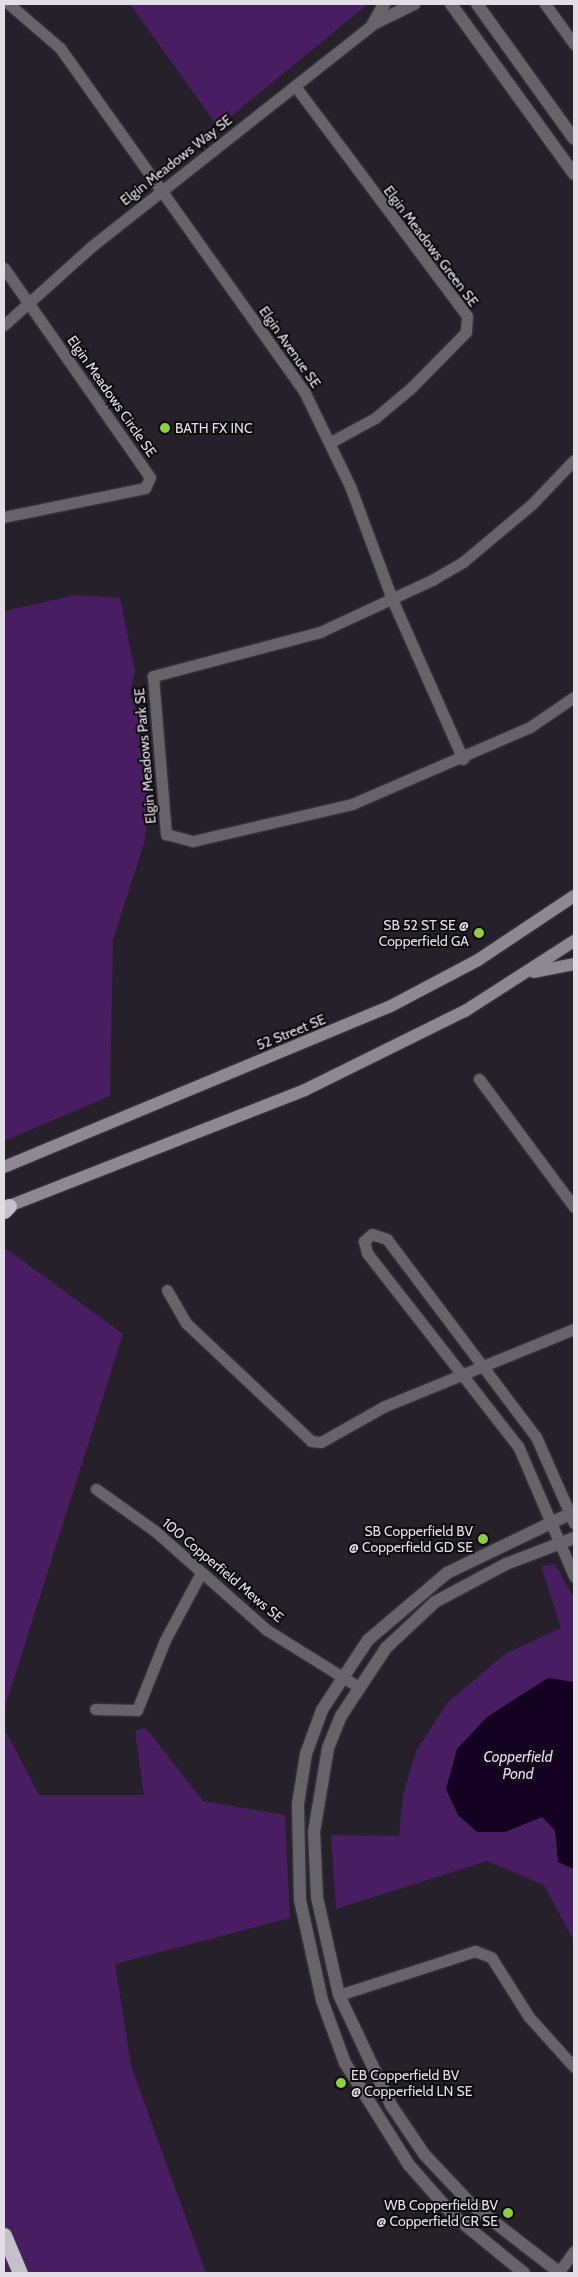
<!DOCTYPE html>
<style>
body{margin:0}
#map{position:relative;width:578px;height:2277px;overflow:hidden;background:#26202a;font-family:Cabin,sans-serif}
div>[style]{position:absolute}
.green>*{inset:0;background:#481d61}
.water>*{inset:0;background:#140021}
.roads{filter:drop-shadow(0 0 1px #403b44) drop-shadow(0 0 1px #403b44)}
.minor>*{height:11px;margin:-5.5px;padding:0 5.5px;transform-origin:5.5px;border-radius:5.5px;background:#676469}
.tertiary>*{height:12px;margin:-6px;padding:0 6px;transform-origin:6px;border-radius:6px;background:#676469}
.secondary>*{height:12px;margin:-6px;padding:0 6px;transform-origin:6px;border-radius:6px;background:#8d8891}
.motorway>*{height:15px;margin:-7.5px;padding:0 7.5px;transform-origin:7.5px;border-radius:7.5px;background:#c6bfcc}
.dots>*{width:14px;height:14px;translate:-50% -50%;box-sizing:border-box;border:2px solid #0e0b0f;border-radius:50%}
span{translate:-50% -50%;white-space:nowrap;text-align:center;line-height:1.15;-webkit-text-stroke:4px #0e0b0f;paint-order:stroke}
.street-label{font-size:14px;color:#e2dee5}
.poi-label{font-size:14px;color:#e2dee5}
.left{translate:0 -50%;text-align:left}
.right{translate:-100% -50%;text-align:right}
.water-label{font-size:15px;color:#ecd3fe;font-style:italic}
.frame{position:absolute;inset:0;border:5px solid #e2dee5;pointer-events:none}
</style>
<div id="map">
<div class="green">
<div style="clip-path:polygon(130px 4px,368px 4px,218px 127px)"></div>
<div style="clip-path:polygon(76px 595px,120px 598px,135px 671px,130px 694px,138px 713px,148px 811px,145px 840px,113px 940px,110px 1096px,4px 1141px,4px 611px)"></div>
<div style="clip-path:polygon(4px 1247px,123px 1334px,4px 1710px)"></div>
<div style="clip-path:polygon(555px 1564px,574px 1598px,574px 1941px,544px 1885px,487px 1861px,336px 1909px,331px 1835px,399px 1836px,403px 1795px,416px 1751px,448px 1702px,505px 1654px,561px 1628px,541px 1566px)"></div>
<div style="clip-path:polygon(4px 1728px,39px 1795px,144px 1795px,135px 1731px,146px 1728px,203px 1801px,285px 1815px,290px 1918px,115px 1964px,131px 2066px,206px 2273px,4px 2273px)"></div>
</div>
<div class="water">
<div style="clip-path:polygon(548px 1678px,574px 1682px,574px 1869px,558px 1862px,555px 1830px,542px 1817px,505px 1832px,477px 1832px,458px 1815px,446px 1789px,457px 1749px,487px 1717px)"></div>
</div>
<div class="roads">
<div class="minor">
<div style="left:9px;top:4px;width:67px;rotate:40.8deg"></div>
<div style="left:60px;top:48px;width:421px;rotate:54.6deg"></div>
<div style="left:304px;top:391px;width:106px;rotate:64.2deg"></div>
<div style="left:350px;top:486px;width:121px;rotate:69.6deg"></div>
<div style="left:392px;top:599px;width:175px;rotate:66.1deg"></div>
<div style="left:545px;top:4px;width:49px;rotate:54.1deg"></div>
<div style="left:295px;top:86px;width:287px;rotate:53.2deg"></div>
<div style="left:467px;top:316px;width:16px;rotate:94deg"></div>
<div style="left:466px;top:332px;width:77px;rotate:134.5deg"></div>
<div style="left:412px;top:387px;width:48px;rotate:140deg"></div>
<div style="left:375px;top:418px;width:50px;rotate:151.4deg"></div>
<div style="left:4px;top:268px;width:255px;rotate:55.1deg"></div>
<div style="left:150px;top:477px;width:12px;rotate:114deg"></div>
<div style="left:145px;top:488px;width:144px;rotate:168.4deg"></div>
<div style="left:4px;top:325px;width:118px;rotate:-41.9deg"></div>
<div style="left:92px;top:246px;width:358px;rotate:-38.3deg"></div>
<div style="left:574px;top:460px;width:61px;rotate:133.7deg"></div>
<div style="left:532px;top:504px;width:90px;rotate:140deg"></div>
<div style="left:463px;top:562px;width:34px;rotate:150deg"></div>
<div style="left:434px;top:579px;width:126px;rotate:155.1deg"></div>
<div style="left:320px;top:632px;width:173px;rotate:165.2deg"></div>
<div style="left:153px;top:676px;width:159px;rotate:85.3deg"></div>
<div style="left:166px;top:834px;width:28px;rotate:15deg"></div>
<div style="left:193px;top:841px;width:163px;rotate:-13.1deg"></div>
<div style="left:352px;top:804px;width:194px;rotate:-23.4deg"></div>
<div style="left:530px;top:727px;width:53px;rotate:-34.3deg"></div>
<div style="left:479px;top:1079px;width:159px;rotate:53.4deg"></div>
<div style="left:167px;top:1290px;width:38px;rotate:60deg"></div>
<div style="left:186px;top:1323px;width:172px;rotate:43.3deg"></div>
<div style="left:311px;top:1441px;width:10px;rotate:6deg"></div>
<div style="left:321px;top:1442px;width:73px;rotate:-29.4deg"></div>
<div style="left:385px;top:1406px;width:204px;rotate:-22.2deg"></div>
<div style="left:96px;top:1489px;width:72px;rotate:35.4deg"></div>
<div style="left:155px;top:1531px;width:149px;rotate:41.5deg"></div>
<div style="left:267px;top:1630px;width:106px;rotate:31.9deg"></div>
<div style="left:574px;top:1523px;width:94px;rotate:-113.8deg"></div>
<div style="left:536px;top:1437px;width:248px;rotate:-127deg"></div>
<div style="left:387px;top:1239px;width:16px;rotate:-162deg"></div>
<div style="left:372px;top:1234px;width:11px;rotate:139deg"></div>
<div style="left:364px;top:1241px;width:12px;rotate:76deg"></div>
<div style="left:367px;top:1253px;width:245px;rotate:52deg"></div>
<div style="left:518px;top:1446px;width:142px;rotate:66.7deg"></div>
<div style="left:95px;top:1709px;width:42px;rotate:1.4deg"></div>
<div style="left:137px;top:1710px;width:75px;rotate:-68.2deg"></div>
<div style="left:165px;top:1640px;width:76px;rotate:-61.8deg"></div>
<div style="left:339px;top:1995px;width:143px;rotate:-17.9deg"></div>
<div style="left:475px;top:1951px;width:17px;rotate:21deg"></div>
<div style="left:491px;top:1957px;width:71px;rotate:57.7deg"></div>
<div style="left:529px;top:2017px;width:67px;rotate:48deg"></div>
<div style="left:558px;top:2273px;width:27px;rotate:-54deg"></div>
</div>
<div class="tertiary">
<div style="left:451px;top:4px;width:210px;rotate:54.1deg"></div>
<div style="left:477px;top:4px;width:166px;rotate:54.3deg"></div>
<div style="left:373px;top:24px;width:46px;rotate:-26deg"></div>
<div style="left:373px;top:24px;width:23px;rotate:-61deg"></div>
<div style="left:524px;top:2273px;width:92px;rotate:-140.8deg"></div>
<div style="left:453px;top:2215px;width:67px;rotate:-131.3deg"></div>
<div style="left:409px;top:2165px;width:120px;rotate:-122.1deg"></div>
<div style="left:345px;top:2063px;width:67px;rotate:-110.1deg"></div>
<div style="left:322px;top:2000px;width:102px;rotate:-102.4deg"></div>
<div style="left:300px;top:1900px;width:96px;rotate:-91.2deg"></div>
<div style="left:298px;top:1804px;width:51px;rotate:-80.9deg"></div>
<div style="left:306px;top:1754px;width:47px;rotate:-70deg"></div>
<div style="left:322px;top:1710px;width:84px;rotate:-56.7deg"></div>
<div style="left:368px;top:1640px;width:104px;rotate:-40.3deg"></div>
<div style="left:447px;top:1573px;width:141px;rotate:-25.7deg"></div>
<div style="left:560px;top:2273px;width:111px;rotate:-142.3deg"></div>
<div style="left:472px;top:2205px;width:70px;rotate:-133.3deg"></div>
<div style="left:424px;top:2154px;width:59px;rotate:-124deg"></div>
<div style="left:391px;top:2105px;width:122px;rotate:-115.3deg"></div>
<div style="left:339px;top:1995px;width:100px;rotate:-102.7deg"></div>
<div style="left:317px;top:1897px;width:65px;rotate:-92.6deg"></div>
<div style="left:314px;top:1832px;width:85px;rotate:-80.5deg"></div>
<div style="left:328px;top:1748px;width:35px;rotate:-68deg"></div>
<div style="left:341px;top:1716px;width:82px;rotate:-56.5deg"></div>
<div style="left:386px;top:1648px;width:67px;rotate:-43.2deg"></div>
<div style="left:435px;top:1602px;width:81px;rotate:-28.2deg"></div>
<div style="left:506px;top:1564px;width:73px;rotate:-20.9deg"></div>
</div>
<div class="secondary">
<div style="left:534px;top:972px;width:41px;rotate:-11.3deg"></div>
<div style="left:4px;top:1167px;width:417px;rotate:-22.6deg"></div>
<div style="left:389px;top:1007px;width:101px;rotate:-27.8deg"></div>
<div style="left:478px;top:960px;width:115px;rotate:-33.7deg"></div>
<div style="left:4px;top:1208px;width:323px;rotate:-21.4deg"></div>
<div style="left:305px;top:1090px;width:178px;rotate:-26.3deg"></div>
<div style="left:465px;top:1011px;width:130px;rotate:-32.7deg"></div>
</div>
<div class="motorway">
<div style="left:4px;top:1211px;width:7px;rotate:-45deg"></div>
<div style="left:4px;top:2235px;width:41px;rotate:67.2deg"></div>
</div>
</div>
<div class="dots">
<div style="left:165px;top:428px;background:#8fcd42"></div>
<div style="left:479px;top:933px;background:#8fcd42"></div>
<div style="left:483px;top:1539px;background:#8fcd42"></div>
<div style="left:341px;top:2083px;background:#8fcd42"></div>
<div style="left:508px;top:2213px;background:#8fcd42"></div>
</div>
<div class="street-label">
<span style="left:176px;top:160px;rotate:-38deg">Elgin Meadows Way SE</span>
<span style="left:431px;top:246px;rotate:53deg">Elgin Meadows Green SE</span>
<span style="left:290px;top:347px;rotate:55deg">Elgin Avenue SE</span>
<span style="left:112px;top:396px;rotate:55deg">Elgin Meadows Circle SE</span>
<span style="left:145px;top:756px;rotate:-95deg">Elgin Meadows Park SE</span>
<span style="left:291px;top:1032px;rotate:-22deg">52 Street SE</span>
<span style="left:223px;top:1570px;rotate:40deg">100 Copperfield Mews SE</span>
</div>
<div class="poi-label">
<span class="left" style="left:175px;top:428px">BATH FX INC</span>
<span class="right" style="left:469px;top:933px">SB 52 ST SE @<br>Copperfield GA</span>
<span class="right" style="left:473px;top:1539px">SB Copperfield BV<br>@ Copperfield GD SE</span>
<span class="left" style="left:351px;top:2083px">EB Copperfield BV<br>@ Copperfield LN SE</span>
<span class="right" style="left:498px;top:2213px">WB Copperfield BV<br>@ Copperfield CR SE</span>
</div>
<div class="water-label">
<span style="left:518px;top:1766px">Copperfield<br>Pond</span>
</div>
<div class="frame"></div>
</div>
